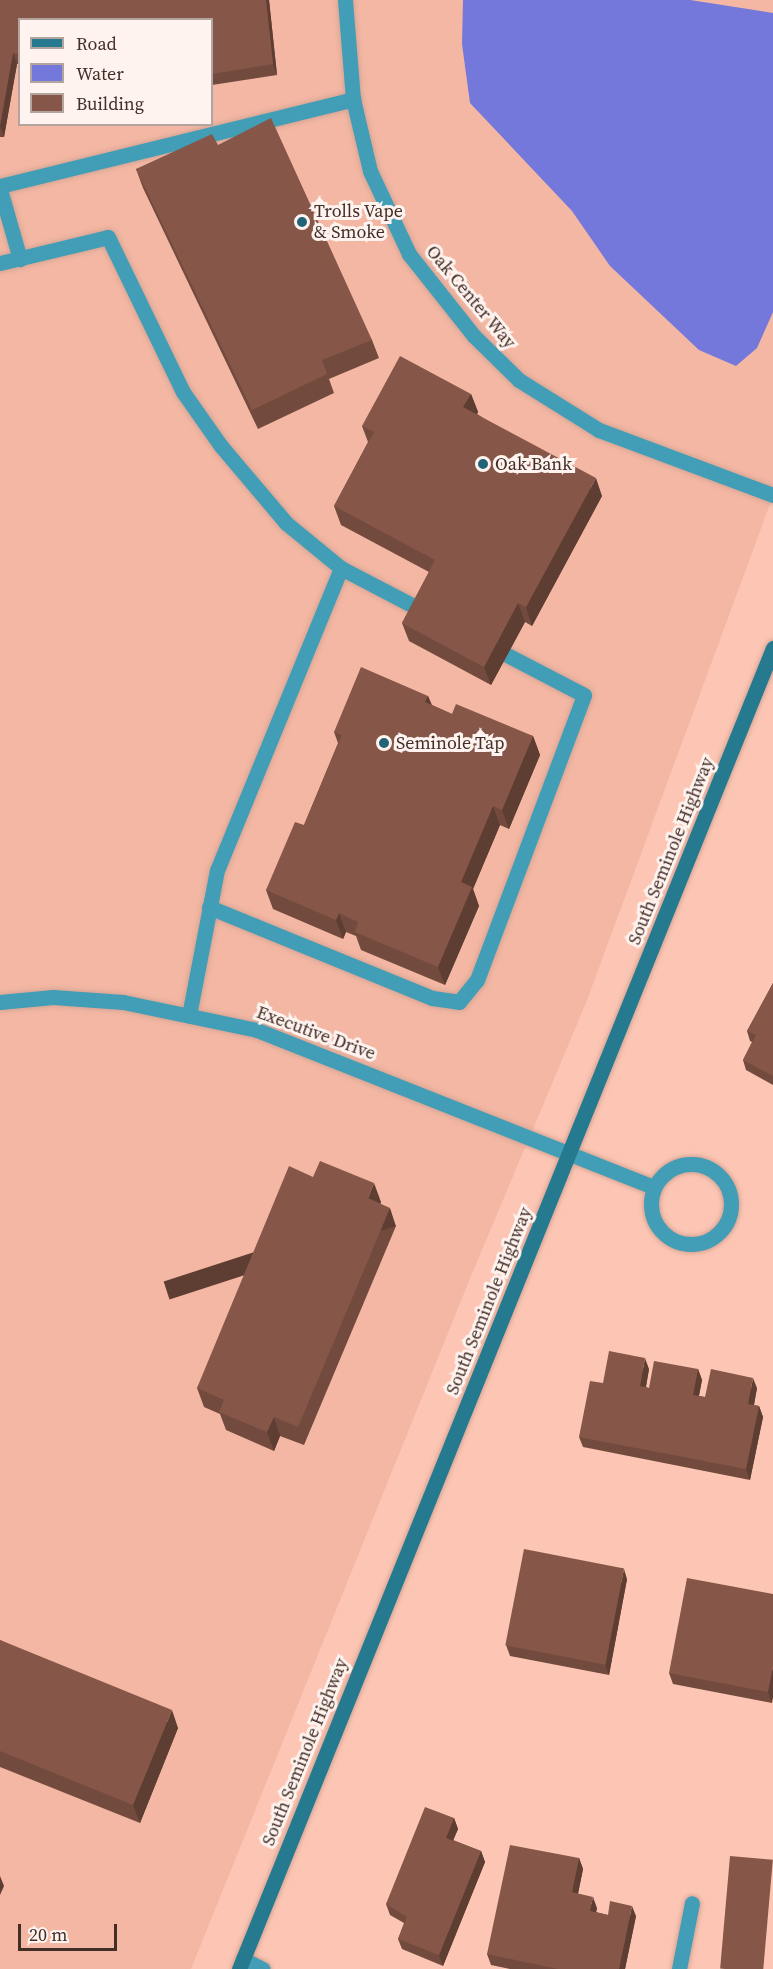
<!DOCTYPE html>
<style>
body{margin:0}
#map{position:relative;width:773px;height:1969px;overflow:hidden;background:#fdc6b4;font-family:"Source Serif 4",serif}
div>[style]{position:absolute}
.built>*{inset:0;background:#f3b7a3}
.water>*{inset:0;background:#7478db}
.roads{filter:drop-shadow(0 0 2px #d4a595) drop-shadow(0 0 2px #d4a595)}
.lane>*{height:15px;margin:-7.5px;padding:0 7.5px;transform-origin:7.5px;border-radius:7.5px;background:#429db6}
.street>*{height:15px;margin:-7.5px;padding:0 7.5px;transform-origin:7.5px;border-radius:7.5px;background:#429db6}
.street>.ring{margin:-7.5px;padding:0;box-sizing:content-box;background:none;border:15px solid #429db6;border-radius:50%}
.secondary>*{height:15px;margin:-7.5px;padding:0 7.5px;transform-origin:7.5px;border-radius:7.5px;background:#267a90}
.wall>*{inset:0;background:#734b3e}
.shaded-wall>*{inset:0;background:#5e3d32;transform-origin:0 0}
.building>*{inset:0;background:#865748;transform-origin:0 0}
.dots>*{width:16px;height:16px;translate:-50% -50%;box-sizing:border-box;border:3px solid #fef3ef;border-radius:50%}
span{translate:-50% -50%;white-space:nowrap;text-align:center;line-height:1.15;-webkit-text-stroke:6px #fef3ef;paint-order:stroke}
.poi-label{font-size:18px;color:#432e27}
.left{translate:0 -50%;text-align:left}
.street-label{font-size:18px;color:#432e27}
.legend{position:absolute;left:18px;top:18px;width:195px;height:108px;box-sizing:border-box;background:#fef3ef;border:2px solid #b3a49f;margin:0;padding:8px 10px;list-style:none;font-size:18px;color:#432e27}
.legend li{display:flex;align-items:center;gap:12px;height:30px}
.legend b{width:30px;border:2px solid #b3a49f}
.scale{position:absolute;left:18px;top:1924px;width:99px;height:27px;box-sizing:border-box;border:3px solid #432e27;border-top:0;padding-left:8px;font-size:18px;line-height:21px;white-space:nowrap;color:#432e27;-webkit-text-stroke:4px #fef3ef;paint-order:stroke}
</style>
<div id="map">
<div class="built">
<div style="clip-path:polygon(evenodd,0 0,773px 0,773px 496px,586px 1003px,471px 1276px,191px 1969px,0 1969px,0 0,20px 20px,212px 20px,212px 124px,20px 124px,20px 20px)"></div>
</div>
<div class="water">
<div style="clip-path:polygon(463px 0,690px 0,773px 13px,773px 312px,757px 348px,736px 366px,699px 350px,610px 266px,572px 211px,470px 103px,462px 44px)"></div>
</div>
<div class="roads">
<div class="lane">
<div style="left:345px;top:0;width:99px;rotate:85.4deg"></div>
<div style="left:353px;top:99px;width:74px;rotate:76.7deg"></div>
<div style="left:370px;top:171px;width:92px;rotate:64.8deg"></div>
<div style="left:409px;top:254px;width:105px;rotate:51.6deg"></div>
<div style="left:474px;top:336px;width:63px;rotate:44.4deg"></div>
<div style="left:519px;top:380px;width:94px;rotate:32deg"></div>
<div style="left:599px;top:430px;width:186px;rotate:20.5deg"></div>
<div style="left:0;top:186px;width:364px;rotate:-13.8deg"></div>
<div style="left:0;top:189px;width:73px;rotate:74.1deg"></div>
<div style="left:0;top:263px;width:111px;rotate:-13.5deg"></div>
<div style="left:108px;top:237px;width:172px;rotate:64.2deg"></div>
<div style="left:183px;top:392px;width:66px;rotate:54.9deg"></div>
<div style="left:221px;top:446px;width:101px;rotate:49.8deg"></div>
<div style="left:286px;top:523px;width:71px;rotate:39.3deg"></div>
<div style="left:341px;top:568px;width:326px;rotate:112.3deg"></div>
<div style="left:217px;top:870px;width:148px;rotate:100.9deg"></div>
<div style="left:341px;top:568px;width:95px;rotate:27.6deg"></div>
<div style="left:209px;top:907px;width:241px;rotate:22.2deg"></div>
<div style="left:432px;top:998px;width:27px;rotate:8deg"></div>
<div style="left:459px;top:1002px;width:28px;rotate:-51deg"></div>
<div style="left:477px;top:980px;width:304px;rotate:-69.4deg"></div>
<div style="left:584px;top:695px;width:87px;rotate:-152.5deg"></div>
</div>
<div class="street">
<div style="left:0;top:1002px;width:53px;rotate:-5.4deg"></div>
<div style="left:53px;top:997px;width:70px;rotate:4.1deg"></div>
<div style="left:123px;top:1002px;width:137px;rotate:11.8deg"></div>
<div style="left:257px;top:1030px;width:427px;rotate:21.6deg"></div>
<div class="ring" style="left:651px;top:1164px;width:65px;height:65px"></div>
<div style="left:243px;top:1959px;width:22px;rotate:27deg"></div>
<div style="left:679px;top:1969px;width:67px;rotate:-78.9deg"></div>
</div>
<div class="secondary">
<div style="left:239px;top:1969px;width:1425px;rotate:-67.99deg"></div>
</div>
</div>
<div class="wall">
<div style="clip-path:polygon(0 0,269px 0,277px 75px,212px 85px,212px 20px,20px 20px,20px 64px,17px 64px,4px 137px,0 137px)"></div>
<div style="clip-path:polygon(218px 145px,372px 340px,379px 358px,329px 379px,334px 393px,258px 429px,143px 188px,136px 169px)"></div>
<div style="clip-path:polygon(471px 394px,478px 412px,477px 414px,602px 496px,532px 626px,525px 622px,491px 685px,409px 641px,402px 623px,429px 572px,341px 525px,334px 506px,368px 442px,362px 426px)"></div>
<div style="clip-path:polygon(428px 696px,432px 705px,452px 714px,533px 736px,540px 755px,509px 829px,500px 825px,473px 889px,479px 906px,445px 985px,361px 950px,356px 936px,346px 932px,343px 939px,273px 909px,266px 890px,304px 825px,338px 743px,334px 732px)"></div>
<div style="clip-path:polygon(773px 983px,773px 1085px,746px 1070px,743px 1060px,752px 1042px,750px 1041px,747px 1031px)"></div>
<div style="clip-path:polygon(313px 1177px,381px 1202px,380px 1204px,396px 1226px,304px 1445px,280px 1436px,274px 1451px,226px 1430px,220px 1414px,204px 1407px,197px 1388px)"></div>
<div style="clip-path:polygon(649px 1369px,646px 1387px,649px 1388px,698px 1369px,702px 1380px,699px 1396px,705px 1397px,757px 1388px,754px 1405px,759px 1406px,763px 1417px,750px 1480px,583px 1447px,579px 1437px,603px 1383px)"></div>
<div style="clip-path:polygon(627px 1579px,609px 1675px,510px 1656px,506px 1645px)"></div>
<div style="clip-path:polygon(773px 1594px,772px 1703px,673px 1684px,669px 1673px)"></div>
<div style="clip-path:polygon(0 1640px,178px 1728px,140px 1823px,0 1767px)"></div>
<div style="clip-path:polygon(454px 1818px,458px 1829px,453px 1840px,481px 1851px,485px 1862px,443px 1966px,402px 1949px,398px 1939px,404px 1923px,390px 1915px,386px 1904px)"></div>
<div style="clip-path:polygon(579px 1858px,583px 1869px,578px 1894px,597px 1908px,596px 1912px,608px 1915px,636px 1916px,625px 1969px,510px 1969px,491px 1965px,487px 1954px)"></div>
</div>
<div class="shaded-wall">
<div style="clip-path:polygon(266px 0,269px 0,277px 75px,273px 64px)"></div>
<div style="clip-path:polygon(13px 53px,17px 64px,4px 137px,0 126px)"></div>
<div style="clip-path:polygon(471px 394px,478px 412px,470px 426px,463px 407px)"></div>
<div style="clip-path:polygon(596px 478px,602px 496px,532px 626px,526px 607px)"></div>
<div style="clip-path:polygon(518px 603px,525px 622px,491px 685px,484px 667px)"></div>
<div style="clip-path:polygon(428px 696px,435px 714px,425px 702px)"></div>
<div style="clip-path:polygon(533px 736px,540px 755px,509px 829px,502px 810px)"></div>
<div style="clip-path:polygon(493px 806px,500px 825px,473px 889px,479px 906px,445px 985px,438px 967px,461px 882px)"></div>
<div style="clip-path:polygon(339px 913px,346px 932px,343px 939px,336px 920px)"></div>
<div style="clip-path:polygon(374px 1183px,381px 1202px,375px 1217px,368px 1198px)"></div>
<div style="left:390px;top:1208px;width:19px;height:238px;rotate:72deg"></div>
<div style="clip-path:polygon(645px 1358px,649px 1369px,644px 1397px,640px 1386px)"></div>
<div style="clip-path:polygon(698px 1369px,702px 1380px,697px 1405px,693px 1395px)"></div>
<div style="clip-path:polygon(753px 1378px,757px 1388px,752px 1415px,748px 1404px)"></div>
<div style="clip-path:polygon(759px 1406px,763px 1417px,750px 1480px,746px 1469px)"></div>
<div style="clip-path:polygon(274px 1417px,280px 1436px,274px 1451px,267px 1432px)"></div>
<div style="clip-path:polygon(624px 1569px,627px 1579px,609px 1675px,605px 1664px)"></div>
<div style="clip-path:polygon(773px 1666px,773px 1697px,772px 1703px,768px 1692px)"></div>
<div style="clip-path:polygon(172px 1710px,178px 1728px,140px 1823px,133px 1805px)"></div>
<div style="clip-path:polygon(454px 1818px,458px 1829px,450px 1848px,446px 1838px)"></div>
<div style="clip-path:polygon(481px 1851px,485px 1862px,443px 1966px,439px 1955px)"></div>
<div style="clip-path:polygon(579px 1858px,583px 1869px,576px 1903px,572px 1892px)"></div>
<div style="clip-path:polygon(0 1876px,4px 1886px,0 1895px)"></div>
<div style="clip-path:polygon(593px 1897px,597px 1908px,594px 1922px,590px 1911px)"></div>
<div style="clip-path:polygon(632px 1906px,636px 1916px,625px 1969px,619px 1969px)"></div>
</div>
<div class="building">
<div style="clip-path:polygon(0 0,266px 0,273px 64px,212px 74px,212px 20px,20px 20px,20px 54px,13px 53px,0 126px)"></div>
<div style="clip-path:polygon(271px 118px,372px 340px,322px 360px,327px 374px,252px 410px,136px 169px,212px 134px,218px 145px)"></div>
<div style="clip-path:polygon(400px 356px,471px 394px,463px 407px,596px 478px,526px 607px,518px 603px,484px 667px,402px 623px,435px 560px,334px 506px,374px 432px,362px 426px)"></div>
<div style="clip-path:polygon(361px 667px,428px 696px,425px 702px,452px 714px,456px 704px,533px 736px,502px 810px,493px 806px,461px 882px,472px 887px,438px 967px,355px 932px,358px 922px,339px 913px,336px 920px,266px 890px,295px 822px,304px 825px,342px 735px,334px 732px)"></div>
<div style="clip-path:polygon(773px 983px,773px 1076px,743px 1060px,756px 1035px,747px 1031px)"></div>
<div style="clip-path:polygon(320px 1161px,374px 1183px,368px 1198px,390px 1208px,298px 1427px,274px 1417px,267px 1432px,219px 1412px,224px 1400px,197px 1388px,289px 1166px,313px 1177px)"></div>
<div style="clip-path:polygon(609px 1351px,645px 1358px,640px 1386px,649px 1388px,654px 1361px,698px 1369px,693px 1395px,705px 1397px,711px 1369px,753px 1378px,748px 1404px,759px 1406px,746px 1469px,579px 1437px,590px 1381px,603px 1383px)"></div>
<div style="left:524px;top:1549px;width:102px;height:98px;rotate:11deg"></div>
<div style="clip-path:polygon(687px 1578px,773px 1594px,773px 1666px,768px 1692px,669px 1673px)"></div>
<div style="clip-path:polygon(0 1640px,172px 1710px,133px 1805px,0 1751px)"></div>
<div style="clip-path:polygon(425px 1807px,454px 1818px,446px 1838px,481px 1851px,439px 1955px,398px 1939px,407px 1917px,386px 1904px)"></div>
<div style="clip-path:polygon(510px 1845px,579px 1858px,572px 1892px,593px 1897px,590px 1911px,608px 1915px,610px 1901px,632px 1906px,619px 1969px,558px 1969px,487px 1954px)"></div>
<div style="left:730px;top:1856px;width:43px;height:113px;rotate:5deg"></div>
</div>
<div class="dots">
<div style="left:302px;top:222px;background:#206476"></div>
<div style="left:483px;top:464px;background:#206476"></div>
<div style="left:384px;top:743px;background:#206476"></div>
</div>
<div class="poi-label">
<span class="left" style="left:314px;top:222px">Trolls Vape<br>&amp; Smoke</span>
<span class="left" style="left:495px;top:464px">Oak Bank</span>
<span class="left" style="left:396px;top:743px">Seminole Tap</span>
</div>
<div class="street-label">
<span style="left:471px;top:297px;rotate:50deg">Oak Center Way</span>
<span style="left:671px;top:851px;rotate:-68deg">South Seminole Highway</span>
<span style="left:316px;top:1033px;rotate:20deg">Executive Drive</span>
<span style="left:489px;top:1301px;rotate:-68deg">South Seminole Highway</span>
<span style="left:305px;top:1752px;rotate:-68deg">South Seminole Highway</span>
</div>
<ul class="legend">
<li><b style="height:8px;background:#267a90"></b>Road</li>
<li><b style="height:16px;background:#7478db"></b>Water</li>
<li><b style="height:16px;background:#865748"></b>Building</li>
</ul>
<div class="scale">20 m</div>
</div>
